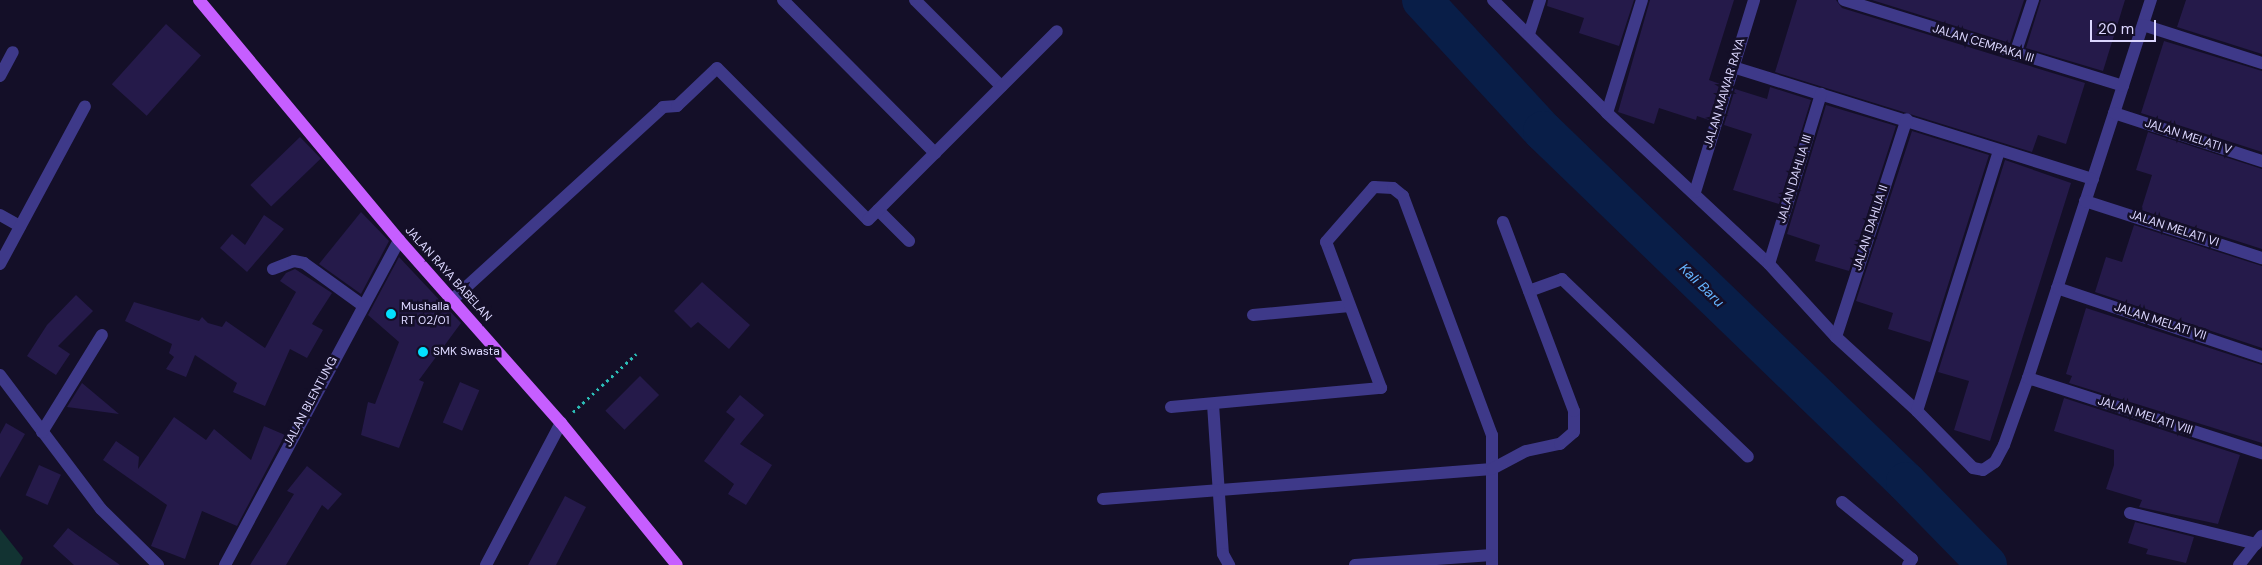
<!DOCTYPE html>
<style>
body{margin:0}
#map{position:relative;width:2262px;height:565px;overflow:hidden;background:#140f28;font-family:"DM Sans",sans-serif}
div>[style]{position:absolute}
.green>*{inset:0;background:#123332}
.river>*{height:40px;margin:-20px;padding:0 20px;transform-origin:20px;border-radius:20px;background:#091e48}
.building>*{inset:0;background:#251a4a;transform-origin:0 0}
.path>*{height:3px;margin-top:-1.5px;transform-origin:0;background:repeating-linear-gradient(90deg,#2cbeb8 0 2.5px,transparent 0 6.5px)}
.minor>*{height:12px;margin:-6px;padding:0 6px;transform-origin:6px;border-radius:6px;background:#3e3989}
.major>*{height:12px;margin:-6px;padding:0 6px;transform-origin:6px;border-radius:6px;background:#c65eff}
.dots>*{width:14px;height:14px;translate:-50% -50%;box-sizing:border-box;border:2px solid #140f28;border-radius:50%}
span{translate:-50% -50%;white-space:nowrap;text-align:center;line-height:1.15;-webkit-text-stroke:5px #140f28;paint-order:stroke}
.street-label{font-size:12px;color:#dcd7ff}
.poi-label{font-size:12px;color:#dcd7ff}
.left{translate:0 -50%;text-align:left}
.water-label{font-size:14px;color:#65b4ff;font-style:italic}
.scale{position:absolute;left:2090px;top:20px;width:66px;height:22px;box-sizing:border-box;border:2px solid #dcd7ff;border-top:0;padding-left:6px;font-size:15px;line-height:18px;white-space:nowrap;color:#dcd7ff;-webkit-text-stroke:4px #140f28;paint-order:stroke}
</style>
<div id="map">
<div class="green">
<div style="clip-path:polygon(0 529px,23px 558px,20px 565px,0 565px)"></div>
</div>
<div class="river">
<div style="left:1422px;top:0;width:178px;rotate:47.3deg"></div>
<div style="left:1543px;top:131px;width:505px;rotate:44.04deg"></div>
<div style="left:1906px;top:482px;width:116px;rotate:45.7deg"></div>
</div>
<div class="building">
<div style="clip-path:polygon(1548px 0,1634px 0,1619px 46px,1579px 33px,1584px 18px,1547px 6px)"></div>
<div style="clip-path:polygon(1650px 0,1734px 0,1709px 80px,1720px 84px,1709px 120px,1697px 116px,1696px 120px,1659px 108px,1654px 124px,1618px 112px)"></div>
<div style="clip-path:polygon(1797px 0,1836px 0,1842px 8px,2085px 83px,2066px 144px,2038px 135px,2032px 152px,1775px 72px)"></div>
<div style="clip-path:polygon(1872px 0,2024px 0,2010px 43px)"></div>
<div style="clip-path:polygon(2041px 0,2125px 0,2103px 71px,2026px 48px)"></div>
<div style="clip-path:polygon(2186px 0,2262px 0,2262px 54px,2177px 27px)"></div>
<div style="left:166px;top:24px;width:47px;height:81px;rotate:42deg"></div>
<div style="clip-path:polygon(2164px 41px,2262px 71px,2262px 152px,2141px 113px)"></div>
<div style="clip-path:polygon(1770px 87px,1811px 100px,1779px 204px,1733px 190px,1752px 134px,1724px 125px,1735px 89px,1767px 99px)"></div>
<div style="clip-path:polygon(1826px 105px,1896px 126px,1849px 271px,1815px 261px,1820px 245px,1787px 234px)"></div>
<div style="clip-path:polygon(1912px 131px,1989px 155px,1930px 342px,1888px 329px,1893px 313px,1856px 301px)"></div>
<div style="clip-path:polygon(2148px 132px,2262px 169px,2262px 249px,2141px 210px,2152px 175px,2136px 170px)"></div>
<div style="left:300px;top:137px;width:30px;height:69px;rotate:46deg"></div>
<div style="clip-path:polygon(2005px 160px,2071px 183px,1990px 441px,1954px 430px,1969px 381px,1938px 372px)"></div>
<div style="clip-path:polygon(361px 212px,389px 241px,361px 294px,319px 264px)"></div>
<div style="clip-path:polygon(264px 215px,284px 229px,247px 272px,220px 248px,232px 234px,245px 245px)"></div>
<div style="clip-path:polygon(2134px 225px,2262px 266px,2262px 348px,2095px 292px,2106px 257px,2122px 262px)"></div>
<div style="clip-path:polygon(399px 257px,461px 323px,419px 380px,424px 382px,399px 448px,361px 435px,368px 402px,375px 404px,399px 342px,368px 315px)"></div>
<div style="clip-path:polygon(295px 269px,332px 293px,312px 324px,323px 330px,307px 358px,290px 349px,265px 406px,233px 392px,237px 383px,195px 355px,186px 377px,166px 369px,174px 357px,169px 353px,172px 344px,125px 321px,134px 302px,199px 321px,202px 317px,208px 323px,222px 327px,226px 321px,265px 348px,296px 292px,280px 281px,286px 273px)"></div>
<div style="clip-path:polygon(702px 282px,750px 325px,729px 349px,698px 322px,691px 328px,674px 311px)"></div>
<div style="clip-path:polygon(76px 295px,93px 311px,58px 346px,70px 354px,56px 375px,27px 356px,47px 325px)"></div>
<div style="clip-path:polygon(2086px 308px,2262px 365px,2262px 443px,2069px 383px,2072px 376px,2066px 374px)"></div>
<div style="left:640px;top:376px;width:27px;height:49px;rotate:45deg"></div>
<div style="left:460px;top:382px;width:21px;height:44px;rotate:23deg"></div>
<div style="clip-path:polygon(82px 383px,119px 414px,67px 407px)"></div>
<div style="clip-path:polygon(740px 395px,764px 415px,740px 444px,772px 465px,746px 505px,728px 494px,734px 484px,704px 461px,735px 419px,726px 412px)"></div>
<div style="clip-path:polygon(2064px 398px,2240px 455px,2218px 524px,2139px 507px,2142px 500px,2106px 489px,2114px 465px,2114px 450px,2054px 431px)"></div>
<div style="clip-path:polygon(174px 417px,206px 440px,214px 429px,251px 460px,264px 426px,285px 435px,237px 526px,202px 511px,185px 559px,151px 546px,167px 505px,103px 460px,116px 441px,139px 457px,138px 469px)"></div>
<div style="clip-path:polygon(6px 423px,25px 434px,0 478px,0 434px)"></div>
<div style="left:39px;top:465px;width:24px;height:33px;rotate:24deg"></div>
<div style="clip-path:polygon(307px 466px,342px 494px,328px 510px,322px 505px,286px 565px,250px 565px,294px 494px,287px 491px)"></div>
<div style="clip-path:polygon(565px 496px,586px 507px,556px 565px,528px 565px)"></div>
<div style="clip-path:polygon(2135px 522px,2194px 537px,2186px 563px,2146px 554px,2148px 549px,2128px 543px)"></div>
<div style="clip-path:polygon(68px 528px,80px 537px,120px 565px,74px 565px,53px 546px)"></div>
</div>
<div class="path">
<div style="left:573px;top:412px;width:86px;rotate:-42.6deg"></div>
</div>
<div class="minor">
<div style="left:783px;top:0;width:216px;rotate:45.2deg"></div>
<div style="left:915px;top:0;width:122px;rotate:45deg"></div>
<div style="left:1493px;top:0;width:161px;rotate:44.7deg"></div>
<div style="left:1607px;top:113px;width:221px;rotate:43deg"></div>
<div style="left:1769px;top:264px;width:99px;rotate:47.5deg"></div>
<div style="left:1836px;top:337px;width:110px;rotate:42.4deg"></div>
<div style="left:1917px;top:411px;width:80px;rotate:45.5deg"></div>
<div style="left:1973px;top:468px;width:10px;rotate:11deg"></div>
<div style="left:1983px;top:470px;width:14px;rotate:-34deg"></div>
<div style="left:1995px;top:462px;width:19px;rotate:-62deg"></div>
<div style="left:2004px;top:445px;width:71px;rotate:-70.3deg"></div>
<div style="left:2028px;top:378px;width:398px;rotate:-72deg"></div>
<div style="left:1844px;top:0;width:292px;rotate:17.1deg"></div>
<div style="left:2143px;top:25px;width:125px;rotate:17.7deg"></div>
<div style="left:1529px;top:34px;width:36px;rotate:-72deg"></div>
<div style="left:2015px;top:54px;width:57px;rotate:-71.6deg"></div>
<div style="left:1733px;top:67px;width:377px;rotate:17.3deg"></div>
<div style="left:0;top:76px;width:27px;rotate:-62deg"></div>
<div style="left:1607px;top:113px;width:118px;rotate:-72.8deg"></div>
<div style="left:2114px;top:113px;width:156px;rotate:18deg"></div>
<div style="left:1695px;top:192px;width:201px;rotate:-72.9deg"></div>
<div style="left:2085px;top:201px;width:186px;rotate:17.9deg"></div>
<div style="left:878px;top:210px;width:44px;rotate:45deg"></div>
<div style="left:0;top:215px;width:23px;rotate:29deg"></div>
<div style="left:0;top:264px;width:179px;rotate:-61.7deg"></div>
<div style="left:1769px;top:264px;width:178px;rotate:-73deg"></div>
<div style="left:273px;top:269px;width:22px;rotate:-21deg"></div>
<div style="left:294px;top:261px;width:10px;rotate:11deg"></div>
<div style="left:304px;top:263px;width:72px;rotate:35.9deg"></div>
<div style="left:2057px;top:288px;width:216px;rotate:18.6deg"></div>
<div style="left:1529px;top:291px;width:35px;rotate:-20deg"></div>
<div style="left:1562px;top:279px;width:257px;rotate:43.7deg"></div>
<div style="left:452px;top:300px;width:286px;rotate:-42.4deg"></div>
<div style="left:663px;top:107px;width:14px;rotate:-4deg"></div>
<div style="left:677px;top:106px;width:55px;rotate:-43.5deg"></div>
<div style="left:717px;top:68px;width:214px;rotate:45.2deg"></div>
<div style="left:868px;top:220px;width:267px;rotate:-45deg"></div>
<div style="left:1253px;top:315px;width:97px;rotate:-5.3deg"></div>
<div style="left:1836px;top:337px;width:229px;rotate:-72deg"></div>
<div style="left:0;top:375px;width:168px;rotate:53deg"></div>
<div style="left:101px;top:509px;width:80px;rotate:44.5deg"></div>
<div style="left:2028px;top:378px;width:246px;rotate:17.8deg"></div>
<div style="left:1213px;top:404px;width:150px;rotate:86.2deg"></div>
<div style="left:1223px;top:554px;width:13px;rotate:61deg"></div>
<div style="left:1171px;top:407px;width:211px;rotate:-5.2deg"></div>
<div style="left:1381px;top:388px;width:156px;rotate:-110.6deg"></div>
<div style="left:1326px;top:242px;width:73px;rotate:-48.9deg"></div>
<div style="left:1374px;top:187px;width:19px;rotate:3deg"></div>
<div style="left:1393px;top:188px;width:13px;rotate:39deg"></div>
<div style="left:1403px;top:196px;width:255px;rotate:69.6deg"></div>
<div style="left:1492px;top:435px;width:130px;rotate:90deg"></div>
<div style="left:1917px;top:411px;width:273px;rotate:-72.5deg"></div>
<div style="left:42px;top:432px;width:114px;rotate:-58.3deg"></div>
<div style="left:1103px;top:499px;width:390px;rotate:-4.4deg"></div>
<div style="left:1492px;top:469px;width:38px;rotate:-28deg"></div>
<div style="left:1526px;top:451px;width:35px;rotate:-12deg"></div>
<div style="left:1560px;top:444px;width:18px;rotate:-41deg"></div>
<div style="left:1574px;top:432px;width:21px;rotate:-90deg"></div>
<div style="left:1574px;top:411px;width:202px;rotate:-110.6deg"></div>
<div style="left:1842px;top:502px;width:90px;rotate:39.2deg"></div>
<div style="left:1912px;top:559px;width:7px;rotate:124deg"></div>
<div style="left:2130px;top:513px;width:130px;rotate:13.8deg"></div>
<div style="left:225px;top:565px;width:369px;rotate:-61.8deg"></div>
<div style="left:486px;top:565px;width:161px;rotate:-62.2deg"></div>
<div style="left:1355px;top:565px;width:137px;rotate:-4.2deg"></div>
<div style="left:2239px;top:565px;width:37px;rotate:-52deg"></div>
</div>
<div class="major">
<div style="left:199px;top:0;width:312px;rotate:50.2deg"></div>
<div style="left:399px;top:240px;width:244px;rotate:48.5deg"></div>
<div style="left:561px;top:423px;width:183px;rotate:50.8deg"></div>
</div>
<div class="dots">
<div style="left:391px;top:314px;background:#03e0ff"></div>
<div style="left:423px;top:352px;background:#03e0ff"></div>
</div>
<div class="street-label">
<span style="left:1983px;top:44px;rotate:17deg">JALAN CEMPAKA III</span>
<span style="left:1725px;top:93px;rotate:-73deg">JALAN MAWAR RAYA</span>
<span style="left:2188px;top:137px;rotate:18deg">JALAN MELATI V</span>
<span style="left:1795px;top:179px;rotate:-73deg">JALAN DAHLIA III</span>
<span style="left:1871px;top:228px;rotate:-72deg">JALAN DAHLIA II</span>
<span style="left:2174px;top:229px;rotate:18deg">JALAN MELATI VI</span>
<span style="left:448px;top:274px;rotate:48deg">JALAN RAYA BABELAN</span>
<span style="left:2160px;top:322px;rotate:18deg">JALAN MELATI VII</span>
<span style="left:311px;top:402px;rotate:-62deg">JALAN BLENTUNG</span>
<span style="left:2145px;top:416px;rotate:18deg">JALAN MELATI VIII</span>
</div>
<div class="poi-label">
<span class="left" style="left:401px;top:314px">Mushalla<br>RT 02/01</span>
<span class="left" style="left:433px;top:352px">SMK Swasta</span>
</div>
<div class="water-label">
<span style="left:1702px;top:285px;rotate:44deg">Kali Baru</span>
</div>
<div class="scale">20 m</div>
</div>
